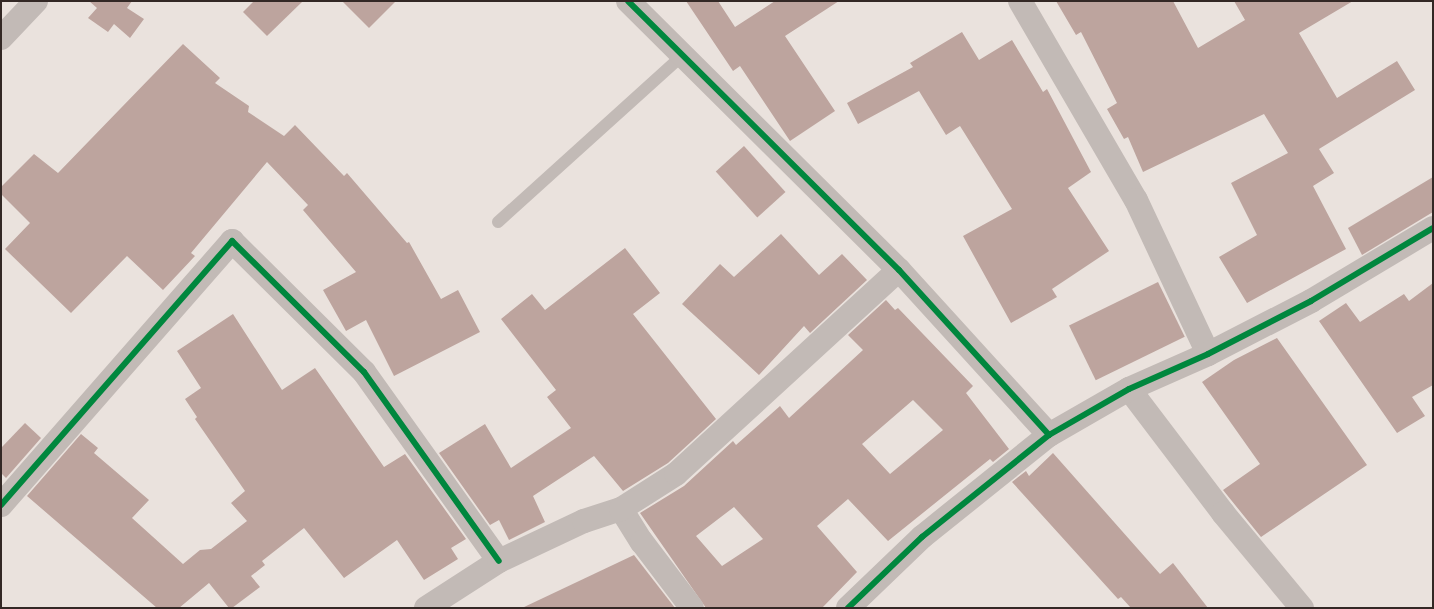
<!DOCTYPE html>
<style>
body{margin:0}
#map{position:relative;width:1434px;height:609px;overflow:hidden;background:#eae2dd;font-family:Helvetica,sans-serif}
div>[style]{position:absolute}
.building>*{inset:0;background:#bda49e;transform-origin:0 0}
.lane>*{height:12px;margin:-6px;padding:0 6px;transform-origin:6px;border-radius:6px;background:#c2bab6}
.street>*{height:24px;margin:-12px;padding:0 12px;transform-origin:12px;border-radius:12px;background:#c2bab6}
.cycleway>*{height:6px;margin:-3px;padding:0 3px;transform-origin:3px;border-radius:3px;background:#00873e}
span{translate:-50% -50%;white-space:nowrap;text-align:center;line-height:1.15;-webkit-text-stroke:5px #f8ece3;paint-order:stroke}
.frame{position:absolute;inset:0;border:2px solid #332825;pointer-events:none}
</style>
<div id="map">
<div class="building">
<div style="clip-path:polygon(89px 1px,132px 1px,127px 8px,144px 19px,130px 38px,114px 24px,108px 32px,88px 18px,97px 8px)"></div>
<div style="clip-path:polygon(254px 1px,303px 1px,267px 36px,243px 12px)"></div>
<div style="clip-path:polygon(342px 1px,396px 1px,369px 28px)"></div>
<div style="clip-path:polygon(686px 1px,718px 1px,735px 27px,775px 1px,839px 1px,785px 36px,835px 111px,790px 141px,740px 66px,733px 71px)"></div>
<div style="clip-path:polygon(1056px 1px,1173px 1px,1198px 48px,1245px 20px,1234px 1px,1353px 1px,1299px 33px,1337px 98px,1397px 61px,1415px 90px,1319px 149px,1334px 173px,1313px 186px,1346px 249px,1247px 303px,1219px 257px,1257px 235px,1231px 183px,1288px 153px,1264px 114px,1143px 172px,1128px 137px,1124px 139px,1107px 109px,1117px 103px,1081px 32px,1076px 35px)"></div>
<div style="clip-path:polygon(962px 32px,979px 60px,1012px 40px,1043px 92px,1047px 89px,1091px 172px,1068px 188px,1109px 251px,1052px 289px,1057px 297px,1011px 323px,963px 236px,1012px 209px,960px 126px,946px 135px,919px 91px,858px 124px,847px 103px,913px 67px,910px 63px)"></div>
<div style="clip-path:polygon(183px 44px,220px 78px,215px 83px,249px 106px,248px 112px,284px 136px,295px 125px,344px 176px,347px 173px,407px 243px,409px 242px,441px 299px,458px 290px,480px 332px,394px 376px,366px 320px,346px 331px,323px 290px,356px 272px,303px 210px,308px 205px,267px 162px,191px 253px,195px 256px,163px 290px,127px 256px,71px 313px,5px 249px,30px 223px,1px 194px,1px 187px,34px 154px,58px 173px)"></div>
<div style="left:744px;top:146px;width:62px;height:38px;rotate:48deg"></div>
<div style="clip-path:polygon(1433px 177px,1433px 212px,1362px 255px,1348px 228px)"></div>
<div style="clip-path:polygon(781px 234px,819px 275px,842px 254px,867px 280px,810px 333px,804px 326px,759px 375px,682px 304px,720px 264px,734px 277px)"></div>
<div style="clip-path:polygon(625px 248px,660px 293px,633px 314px,716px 419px,668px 463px,623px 491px,594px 456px,533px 496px,545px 522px,509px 540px,499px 520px,490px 525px,439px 453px,485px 424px,511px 468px,571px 428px,547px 397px,556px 390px,501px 319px,532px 294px,545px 310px)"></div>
<div style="left:1158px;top:282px;width:61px;height:99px;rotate:64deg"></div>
<div style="clip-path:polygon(1433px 283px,1433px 385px,1412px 397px,1425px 416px,1397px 433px,1319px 321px,1346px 303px,1360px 322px,1404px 294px,1409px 301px)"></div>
<div style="clip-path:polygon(evenodd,886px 300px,895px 310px,898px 308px,973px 386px,966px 393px,1009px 449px,993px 462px,990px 459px,888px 541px,848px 499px,817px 526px,857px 572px,822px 608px,706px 608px,640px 513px,684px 486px,733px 441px,736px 445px,780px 406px,789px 418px,863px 350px,848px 335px,886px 300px,913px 400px,943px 430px,890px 474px,862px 444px,913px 400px,886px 300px,734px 507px,763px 539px,722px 566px,696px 536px,734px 507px)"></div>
<div style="clip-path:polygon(233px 314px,282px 390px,315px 368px,384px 467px,405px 454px,466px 539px,451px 548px,458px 559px,424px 580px,397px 540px,344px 578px,304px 528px,262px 561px,265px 565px,251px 576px,260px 587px,232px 608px,229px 608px,209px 583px,179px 608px,157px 608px,27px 496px,81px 434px,98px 448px,94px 453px,149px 500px,132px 518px,183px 564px,200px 550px,211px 549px,247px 521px,231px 503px,245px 491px,195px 419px,197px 417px,185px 399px,201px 388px,177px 351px)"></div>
<div style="clip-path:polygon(1277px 338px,1367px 465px,1261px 537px,1223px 490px,1260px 464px,1202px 382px,1234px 360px)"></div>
<div style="clip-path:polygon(25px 423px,41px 438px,6px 478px,1px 473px,1px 448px)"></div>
<div style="clip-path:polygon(1053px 453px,1160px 574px,1173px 563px,1208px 608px,1131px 608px,1121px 597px,1118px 599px,1012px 482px,1026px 471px,1029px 476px)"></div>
<div style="clip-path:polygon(634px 555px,675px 608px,522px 608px)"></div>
</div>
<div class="lane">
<div style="left:498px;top:222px;width:248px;rotate:-42.1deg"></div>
</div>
<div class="street">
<div style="left:628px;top:1px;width:382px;rotate:44.8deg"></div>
<div style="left:899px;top:270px;width:223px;rotate:47.7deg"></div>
<div style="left:1020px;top:1px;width:230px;rotate:59.8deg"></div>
<div style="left:1136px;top:200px;width:170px;rotate:64.9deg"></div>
<div style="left:1px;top:38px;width:51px;rotate:-46.6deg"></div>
<div style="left:1129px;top:389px;width:156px;rotate:52.8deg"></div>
<div style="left:1223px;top:513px;width:124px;rotate:50.3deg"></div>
<div style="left:1px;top:505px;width:351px;rotate:-48.8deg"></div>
<div style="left:232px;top:241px;width:186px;rotate:44.8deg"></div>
<div style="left:364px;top:372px;width:232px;rotate:54.5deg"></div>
<div style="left:621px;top:509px;width:39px;rotate:58deg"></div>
<div style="left:642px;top:542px;width:83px;rotate:52.9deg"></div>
<div style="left:426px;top:608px;width:87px;rotate:-32.8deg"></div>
<div style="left:499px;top:561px;width:94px;rotate:-25.2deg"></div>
<div style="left:584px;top:521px;width:39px;rotate:-18deg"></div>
<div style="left:621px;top:509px;width:65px;rotate:-32.5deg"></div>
<div style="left:676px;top:474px;width:302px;rotate:-42.5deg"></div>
<div style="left:848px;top:608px;width:103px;rotate:-43.8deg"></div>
<div style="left:922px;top:537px;width:163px;rotate:-38.8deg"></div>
<div style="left:1049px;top:435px;width:92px;rotate:-29.9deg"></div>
<div style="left:1129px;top:389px;width:86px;rotate:-23.9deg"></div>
<div style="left:1208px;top:354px;width:116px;rotate:-27.2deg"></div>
<div style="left:1311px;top:301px;width:142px;rotate:-30.9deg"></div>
</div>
<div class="cycleway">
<div style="left:628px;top:1px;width:382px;rotate:44.8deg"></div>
<div style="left:899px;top:270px;width:223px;rotate:47.7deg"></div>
<div style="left:1px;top:505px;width:351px;rotate:-48.8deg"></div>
<div style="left:232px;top:241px;width:186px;rotate:44.8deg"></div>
<div style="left:364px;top:372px;width:232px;rotate:54.5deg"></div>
<div style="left:848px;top:608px;width:103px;rotate:-43.8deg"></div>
<div style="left:922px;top:537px;width:163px;rotate:-38.8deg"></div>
<div style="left:1049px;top:435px;width:92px;rotate:-29.9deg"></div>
<div style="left:1129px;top:389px;width:86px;rotate:-23.9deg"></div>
<div style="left:1208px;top:354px;width:116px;rotate:-27.2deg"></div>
<div style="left:1311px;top:301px;width:142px;rotate:-30.9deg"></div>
</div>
<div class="frame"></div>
</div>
